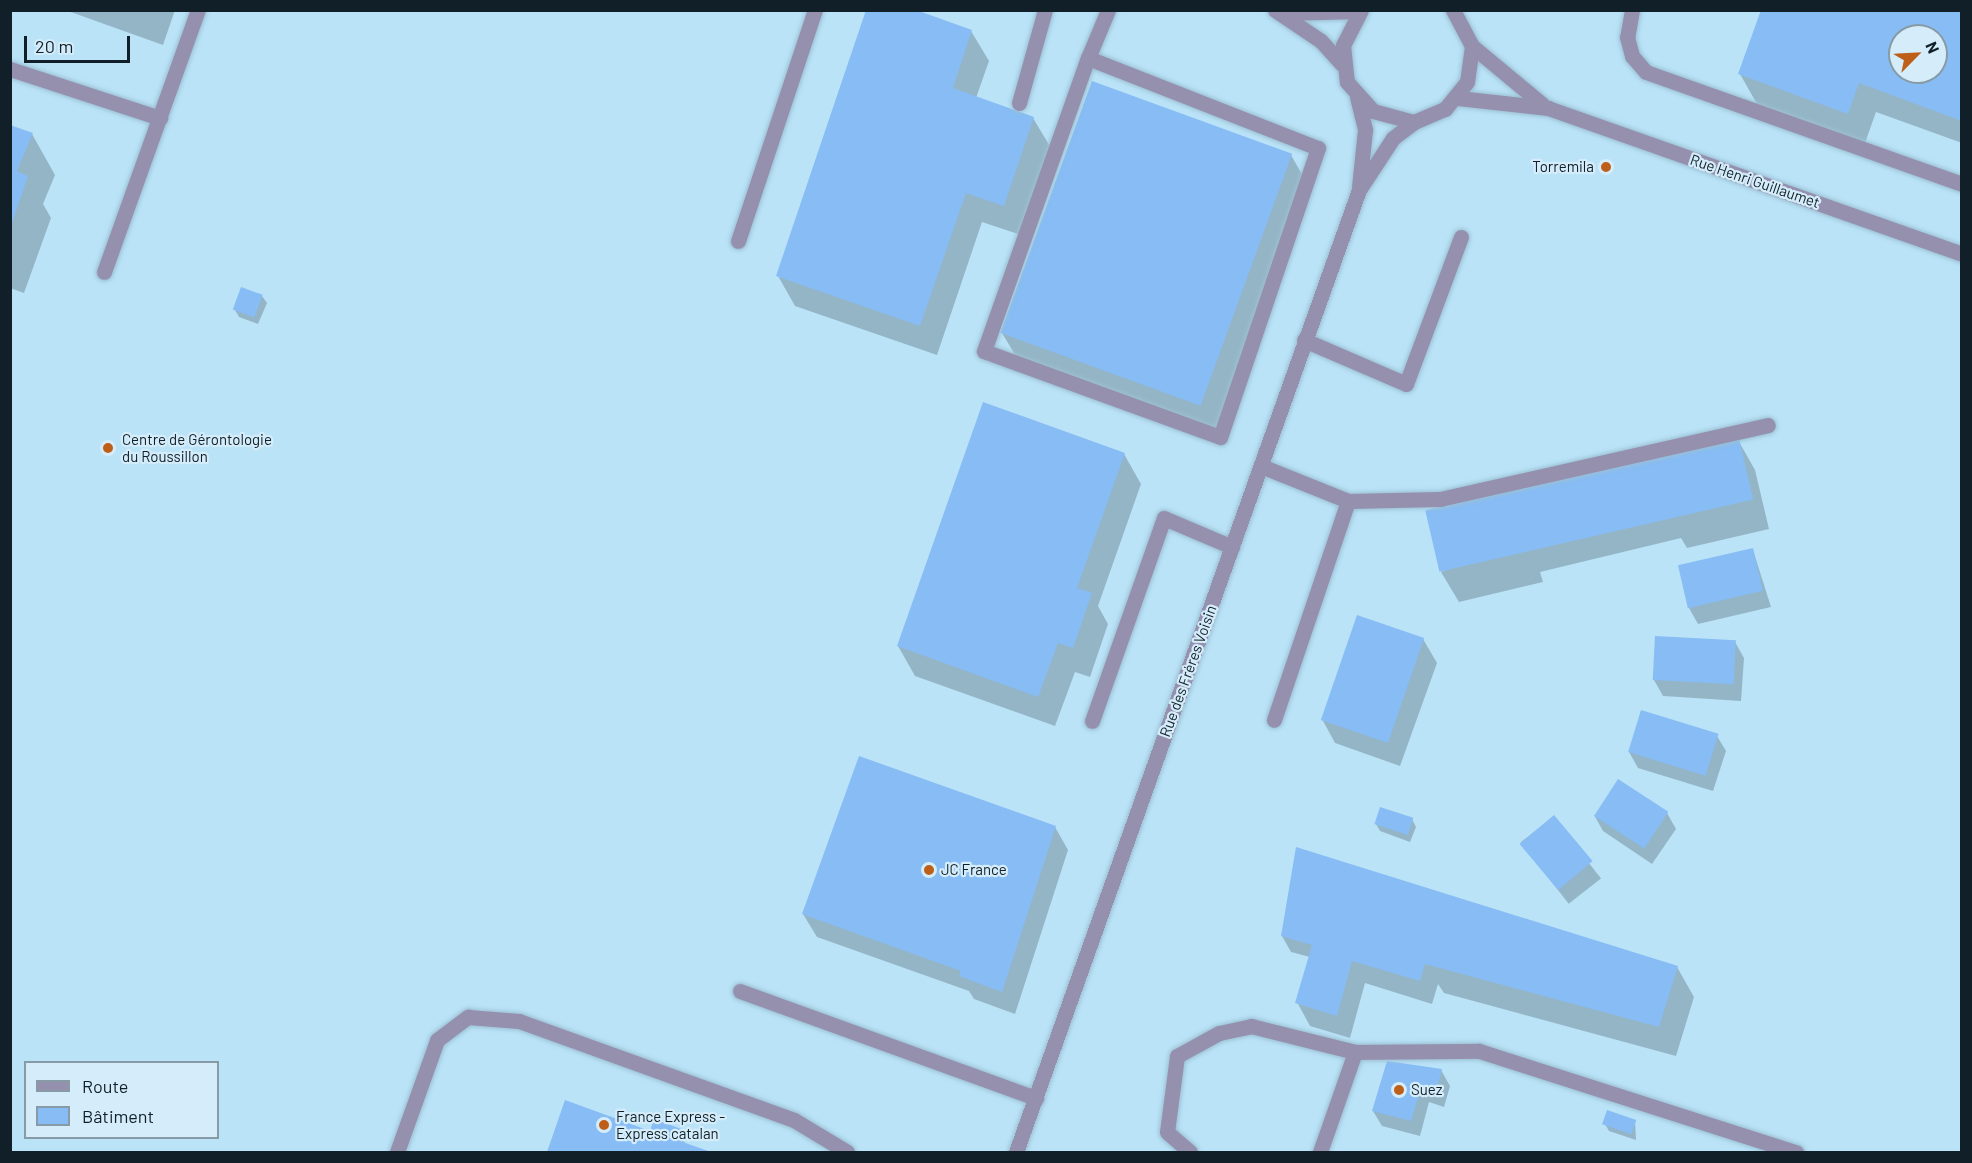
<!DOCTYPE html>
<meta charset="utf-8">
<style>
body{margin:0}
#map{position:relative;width:1972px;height:1163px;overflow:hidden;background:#bae3f8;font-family:Barlow,sans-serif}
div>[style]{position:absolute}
.shadow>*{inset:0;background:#0003;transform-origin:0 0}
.building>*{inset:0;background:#87bcf5;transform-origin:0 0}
.roads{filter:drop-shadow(0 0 2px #9cc0d3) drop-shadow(0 0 2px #9cc0d3)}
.lane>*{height:15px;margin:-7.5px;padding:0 7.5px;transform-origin:7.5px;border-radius:7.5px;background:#9490ae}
.street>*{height:15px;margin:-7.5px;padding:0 7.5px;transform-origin:7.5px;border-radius:7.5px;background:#9490ae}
.dots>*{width:16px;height:16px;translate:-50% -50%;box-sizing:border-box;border:3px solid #d5edfa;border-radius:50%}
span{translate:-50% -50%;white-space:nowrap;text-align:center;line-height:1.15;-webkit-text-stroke:4.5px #d5edfa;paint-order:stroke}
.poi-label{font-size:15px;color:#112028}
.right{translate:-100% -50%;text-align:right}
.left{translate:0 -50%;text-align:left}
.street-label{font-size:15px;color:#112028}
.frame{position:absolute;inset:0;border:12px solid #112028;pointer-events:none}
.legend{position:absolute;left:24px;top:1061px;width:195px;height:78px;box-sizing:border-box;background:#d5edfa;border:2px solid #879ba6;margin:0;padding:8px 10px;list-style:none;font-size:18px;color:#112028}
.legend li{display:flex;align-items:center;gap:12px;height:30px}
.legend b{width:30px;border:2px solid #879ba6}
.north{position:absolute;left:1888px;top:24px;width:60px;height:60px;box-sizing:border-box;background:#d5edfa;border:2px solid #879ba6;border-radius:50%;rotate:66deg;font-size:16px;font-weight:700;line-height:24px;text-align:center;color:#112028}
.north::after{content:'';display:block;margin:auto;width:21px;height:27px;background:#be5f19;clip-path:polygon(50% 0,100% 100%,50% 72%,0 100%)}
.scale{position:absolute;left:24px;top:36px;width:106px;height:27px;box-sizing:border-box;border:3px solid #112028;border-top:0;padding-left:8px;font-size:18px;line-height:21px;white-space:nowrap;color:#112028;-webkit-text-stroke:4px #d5edfa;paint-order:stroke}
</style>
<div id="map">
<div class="shadow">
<div style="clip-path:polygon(65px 10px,175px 10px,163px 45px)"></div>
<div style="clip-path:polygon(evenodd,1962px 10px,1962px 143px,1876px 112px,1865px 143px,1757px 104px,1740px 74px,1962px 10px,1900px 36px,1936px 36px,1936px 72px,1900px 72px,1900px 36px)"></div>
<div style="clip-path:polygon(971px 31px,989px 61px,976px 98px,1033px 118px,1051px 148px,1021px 235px,982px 222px,937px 355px,795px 306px,778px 276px)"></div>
<div style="clip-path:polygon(10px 127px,32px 134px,55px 175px,43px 204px,51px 218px,24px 293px,10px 288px)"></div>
<div style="clip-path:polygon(1291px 155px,1308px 185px,1218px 435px,1020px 363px,1002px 333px)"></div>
<div style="clip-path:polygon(262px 296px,267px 303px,258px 324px,239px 317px,235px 310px)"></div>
<div style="clip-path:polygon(1738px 440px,1755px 470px,1769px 529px,1687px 548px,1681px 538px,1540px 572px,1543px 582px,1459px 602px,1441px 572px)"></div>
<div style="clip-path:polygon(1124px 454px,1141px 484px,1098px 606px,1108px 624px,1090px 677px,1075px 672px,1055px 726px,915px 676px,898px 646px)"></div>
<div style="clip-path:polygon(1753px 550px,1771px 607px,1698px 624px,1689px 608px)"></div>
<div style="clip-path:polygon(1423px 639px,1437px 663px,1400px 766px,1335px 743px,1322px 719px)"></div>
<div style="clip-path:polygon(1735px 642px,1744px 658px,1741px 701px,1663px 696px,1654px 680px)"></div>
<div style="clip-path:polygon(1717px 736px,1726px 751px,1713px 791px,1638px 768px,1629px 752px)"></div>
<div style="clip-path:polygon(1667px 813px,1676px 829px,1652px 864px,1603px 831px,1594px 815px)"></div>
<div style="left:1553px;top:817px;width:78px;height:41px;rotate:52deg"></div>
<div style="clip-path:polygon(1412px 819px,1416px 827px,1410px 842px,1380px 831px,1376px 824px)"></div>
<div style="clip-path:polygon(1055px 827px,1068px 850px,1015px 1014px,974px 999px,969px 991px,817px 937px,803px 914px)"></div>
<div style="clip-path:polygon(1297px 848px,1677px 967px,1694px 997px,1676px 1056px,1444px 993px,1438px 984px,1432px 1004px,1365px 983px,1350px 1038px,1310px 1026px,1297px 1002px,1310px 957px,1291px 952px,1282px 936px)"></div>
<div style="clip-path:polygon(1441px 1070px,1450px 1086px,1444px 1107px,1429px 1102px,1420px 1136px,1382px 1126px,1373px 1111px)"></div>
<div style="clip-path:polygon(566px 1102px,651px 1133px,683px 1131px,685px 1145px,707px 1152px,548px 1152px)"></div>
<div style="clip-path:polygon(1635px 1121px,1636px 1140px,1609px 1131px,1605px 1124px)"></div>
</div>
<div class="building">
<div style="clip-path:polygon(866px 10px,916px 10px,972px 30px,953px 88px,1034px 117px,1004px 206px,966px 193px,920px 326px,776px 276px)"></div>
<div style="clip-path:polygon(evenodd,1761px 10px,1962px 10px,1962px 121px,1859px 83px,1848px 114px,1738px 74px,1761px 10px,1900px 36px,1936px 36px,1936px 72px,1900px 72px,1900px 36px)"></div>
<div style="left:1092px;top:81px;width:213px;height:268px;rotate:20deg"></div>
<div style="clip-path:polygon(10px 125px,33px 133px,17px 171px,28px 176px,11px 226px)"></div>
<div style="left:241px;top:287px;width:23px;height:24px;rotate:20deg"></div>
<div style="clip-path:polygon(983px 402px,1125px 453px,1077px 588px,1092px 593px,1073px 648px,1058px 643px,1038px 697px,897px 646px)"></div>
<div style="left:1739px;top:438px;width:63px;height:322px;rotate:77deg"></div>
<div style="left:1753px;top:548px;width:44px;height:77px;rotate:77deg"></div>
<div style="left:1357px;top:615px;width:71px;height:111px;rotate:19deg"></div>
<div style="left:1655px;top:636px;width:81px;height:44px;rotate:3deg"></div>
<div style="left:1641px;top:710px;width:81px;height:44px;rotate:17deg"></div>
<div style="clip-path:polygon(859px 756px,1056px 826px,1002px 992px,959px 976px,961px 971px,802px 914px)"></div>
<div style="left:1618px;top:779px;width:60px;height:44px;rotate:33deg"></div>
<div style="left:1380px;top:807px;width:35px;height:18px;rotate:18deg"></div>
<div style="left:1554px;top:815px;width:60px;height:45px;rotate:50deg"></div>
<div style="clip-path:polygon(1296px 847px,1678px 966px,1659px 1027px,1425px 964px,1420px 981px,1352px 961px,1337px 1016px,1295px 1003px,1312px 945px,1281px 936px)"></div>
<div style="clip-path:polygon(1387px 1061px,1442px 1069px,1436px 1092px,1421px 1088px,1411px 1121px,1372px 1111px)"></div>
<div style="clip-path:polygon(565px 1100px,650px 1131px,654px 1119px,684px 1130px,680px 1141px,711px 1152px,547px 1152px)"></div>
<div style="left:1607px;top:1110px;width:31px;height:15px;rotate:19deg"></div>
</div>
<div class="roads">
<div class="lane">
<div style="left:1632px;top:10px;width:27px;rotate:100deg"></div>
<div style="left:1627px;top:37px;width:20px;rotate:75deg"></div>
<div style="left:1632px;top:56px;width:21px;rotate:49deg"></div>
<div style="left:1646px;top:72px;width:335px;rotate:19.5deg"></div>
<div style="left:1088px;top:58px;width:247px;rotate:21.4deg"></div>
<div style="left:1318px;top:148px;width:305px;rotate:108.7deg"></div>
<div style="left:1220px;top:437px;width:251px;rotate:-160deg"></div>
<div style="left:984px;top:351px;width:311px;rotate:-70.5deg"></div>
<div style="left:1088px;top:58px;width:52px;rotate:-67.4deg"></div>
<div style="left:10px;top:69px;width:158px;rotate:18.1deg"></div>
<div style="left:1019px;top:103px;width:97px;rotate:-74.4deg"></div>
<div style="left:738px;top:241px;width:243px;rotate:-71.6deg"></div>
<div style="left:104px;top:272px;width:278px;rotate:-70.3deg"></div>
<div style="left:1304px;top:340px;width:111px;rotate:23.3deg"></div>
<div style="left:1406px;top:384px;width:157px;rotate:-69.5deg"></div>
<div style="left:1261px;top:466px;width:94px;rotate:21.9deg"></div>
<div style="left:1348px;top:501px;width:231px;rotate:108.7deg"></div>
<div style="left:1348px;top:501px;width:92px;rotate:-1.2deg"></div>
<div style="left:1440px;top:499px;width:336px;rotate:-12.7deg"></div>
<div style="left:1092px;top:721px;width:215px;rotate:-70.5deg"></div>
<div style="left:1164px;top:518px;width:74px;rotate:23.1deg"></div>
<div style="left:740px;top:991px;width:315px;rotate:19.9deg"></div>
<div style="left:397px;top:1152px;width:119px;rotate:-70.3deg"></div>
<div style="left:437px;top:1040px;width:39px;rotate:-37deg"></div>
<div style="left:468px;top:1017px;width:51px;rotate:4.5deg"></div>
<div style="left:519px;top:1021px;width:292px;rotate:19.8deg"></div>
<div style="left:794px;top:1120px;width:62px;rotate:31.1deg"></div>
<div style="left:1190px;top:1152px;width:30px;rotate:-139deg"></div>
<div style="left:1167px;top:1132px;width:77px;rotate:-82.5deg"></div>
<div style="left:1177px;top:1056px;width:48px;rotate:-28.7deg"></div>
<div style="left:1219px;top:1033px;width:33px;rotate:-12deg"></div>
<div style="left:1251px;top:1026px;width:107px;rotate:14deg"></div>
<div style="left:1355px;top:1052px;width:124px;rotate:-0.5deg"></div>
<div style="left:1479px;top:1051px;width:333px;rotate:17.7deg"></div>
<div style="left:1320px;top:1152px;width:106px;rotate:-70.7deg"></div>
</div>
<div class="street">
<div style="left:1275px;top:10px;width:55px;rotate:34deg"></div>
<div style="left:1321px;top:41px;width:31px;rotate:48deg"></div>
<div style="left:1361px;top:10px;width:39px;rotate:117deg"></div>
<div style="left:1343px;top:45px;width:37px;rotate:84deg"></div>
<div style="left:1347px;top:82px;width:39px;rotate:48deg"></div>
<div style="left:1373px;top:111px;width:42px;rotate:15deg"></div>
<div style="left:1414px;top:122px;width:34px;rotate:-23deg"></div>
<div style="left:1445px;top:109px;width:35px;rotate:-51deg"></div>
<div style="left:1467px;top:82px;width:36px;rotate:-82deg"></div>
<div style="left:1472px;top:46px;width:41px;rotate:-117.8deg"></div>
<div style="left:1283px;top:13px;width:77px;rotate:-1.5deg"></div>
<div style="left:1472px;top:46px;width:92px;rotate:39.7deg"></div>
<div style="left:1357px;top:97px;width:34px;rotate:76deg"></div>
<div style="left:1365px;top:130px;width:57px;rotate:96deg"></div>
<div style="left:1458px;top:98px;width:91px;rotate:6.3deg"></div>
<div style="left:1548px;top:108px;width:439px;rotate:19.4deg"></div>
<div style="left:1016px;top:1152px;width:1021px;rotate:-70.38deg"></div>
<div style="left:1359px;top:190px;width:62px;rotate:-56.8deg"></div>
<div style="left:1393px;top:138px;width:26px;rotate:-37deg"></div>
</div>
</div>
<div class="dots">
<div style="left:1606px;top:167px;background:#be5f19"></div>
<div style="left:108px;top:448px;background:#be5f19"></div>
<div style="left:929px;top:870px;background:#be5f19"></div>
<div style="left:1399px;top:1090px;background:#be5f19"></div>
<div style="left:604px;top:1125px;background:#be5f19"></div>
</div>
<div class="poi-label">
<span class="right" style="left:1594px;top:167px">Torremila</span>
<span class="left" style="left:122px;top:448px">Centre de Gérontologie<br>du Roussillon</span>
<span class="left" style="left:941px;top:870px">JC France</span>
<span class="left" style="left:1411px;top:1090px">Suez</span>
<span class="left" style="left:616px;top:1125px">France Express -<br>Express catalan</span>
</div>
<div class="street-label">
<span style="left:1755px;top:181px;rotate:19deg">Rue Henri Guillaumet</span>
<span style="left:1188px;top:671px;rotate:-70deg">Rue des Frères Voisin</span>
</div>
<div class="frame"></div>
<ul class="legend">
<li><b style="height:8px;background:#9490ae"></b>Route</li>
<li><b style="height:16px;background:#87bcf5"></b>Bâtiment</li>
</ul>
<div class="north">N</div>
<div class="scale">20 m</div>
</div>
